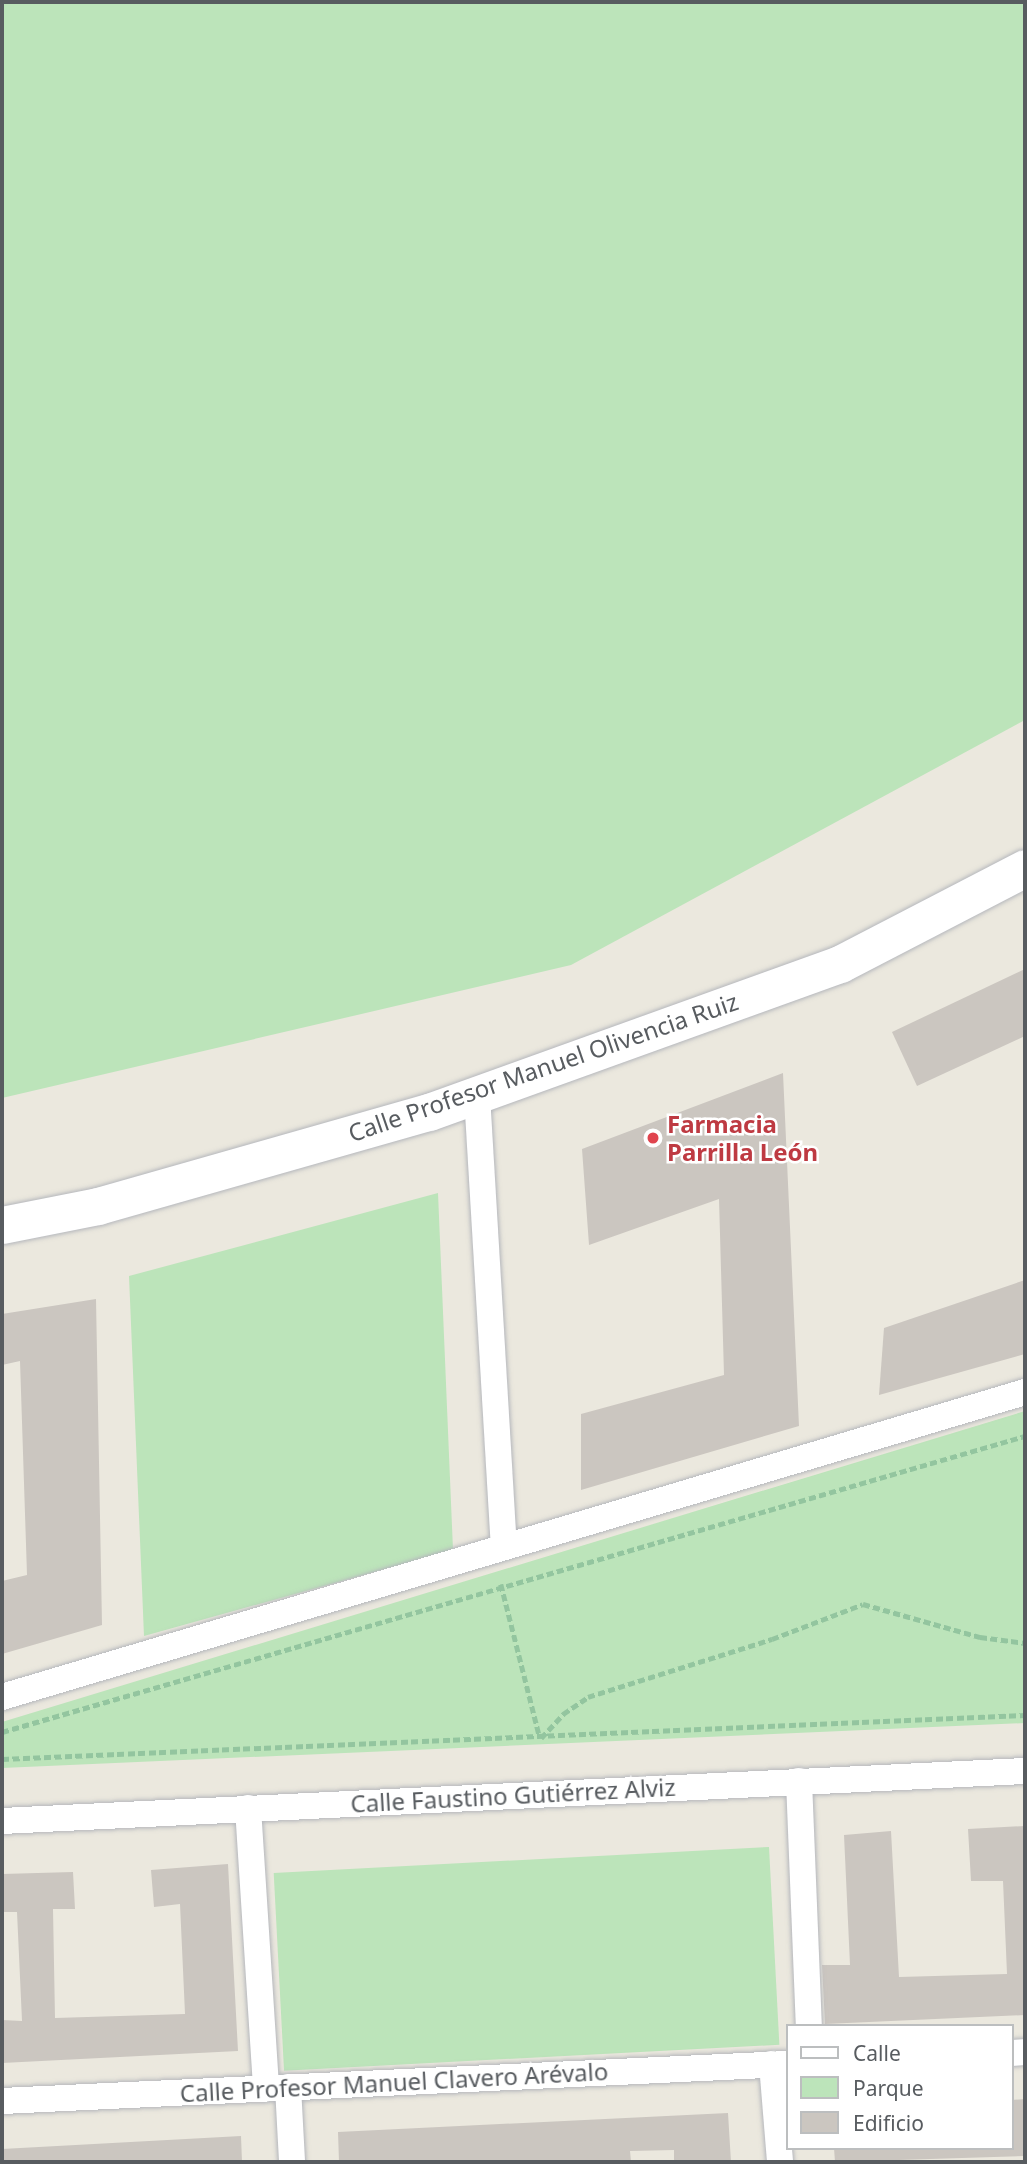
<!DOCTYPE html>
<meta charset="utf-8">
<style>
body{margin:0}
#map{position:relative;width:1027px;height:2164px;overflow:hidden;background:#ebe8de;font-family:"Noto Sans",sans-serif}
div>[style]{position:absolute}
.green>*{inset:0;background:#bce4ba;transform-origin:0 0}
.building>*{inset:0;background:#cbc6c0}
.path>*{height:4.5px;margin-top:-2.25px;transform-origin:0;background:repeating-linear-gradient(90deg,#93c59f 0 7px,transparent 0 10.5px)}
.roads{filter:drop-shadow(0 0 2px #b5b7bc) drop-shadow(0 0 2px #b5b7bc)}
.street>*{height:26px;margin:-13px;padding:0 13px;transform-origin:13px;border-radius:13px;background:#fff}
.secondary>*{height:37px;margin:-18.5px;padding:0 18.5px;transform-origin:18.5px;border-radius:18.5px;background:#fff}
.dots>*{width:19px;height:19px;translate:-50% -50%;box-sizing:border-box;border:4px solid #fff;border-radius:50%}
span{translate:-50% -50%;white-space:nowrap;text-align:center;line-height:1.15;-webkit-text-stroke:5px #fff;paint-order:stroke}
.street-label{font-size:24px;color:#585c60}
.health-label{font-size:24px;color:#be3a42;font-weight:700}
.left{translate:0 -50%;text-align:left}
.frame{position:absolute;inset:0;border:4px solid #585c60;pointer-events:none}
.legend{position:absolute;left:786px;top:2024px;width:228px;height:126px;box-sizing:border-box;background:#fff;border:2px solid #bcbebf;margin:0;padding:9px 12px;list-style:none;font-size:21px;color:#585c60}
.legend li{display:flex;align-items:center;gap:14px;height:35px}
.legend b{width:35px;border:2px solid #bcbebf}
</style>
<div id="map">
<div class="green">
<div style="clip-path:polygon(2px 2px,1025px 2px,1025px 720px,571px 965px,2px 1098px)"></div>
<div style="clip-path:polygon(438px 1193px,453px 1550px,144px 1636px,129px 1276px)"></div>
<div style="clip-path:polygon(1025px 1411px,1025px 1723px,2px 1768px,2px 1722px)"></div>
<div style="left:769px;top:1847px;width:198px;height:496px;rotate:87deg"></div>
</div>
<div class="building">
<div style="clip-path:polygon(1025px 969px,1025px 1036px,917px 1086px,892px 1032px)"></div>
<div style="clip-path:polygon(783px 1073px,799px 1426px,581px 1490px,581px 1414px,724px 1375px,719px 1199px,589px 1245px,582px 1149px)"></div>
<div style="clip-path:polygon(1025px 1280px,1025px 1354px,879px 1395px,884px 1328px)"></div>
<div style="clip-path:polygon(96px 1299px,102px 1625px,2px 1654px,2px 1581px,27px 1575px,20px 1361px,2px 1365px,2px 1314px)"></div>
<div style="clip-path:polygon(1025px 1826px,1025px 2015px,825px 2024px,822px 1965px,850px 1965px,844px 1835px,891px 1831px,899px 1977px,1007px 1974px,1003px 1881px,971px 1881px,968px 1829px)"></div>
<div style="clip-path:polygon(228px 1864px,238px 2051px,2px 2063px,2px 2020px,22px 2021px,17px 1912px,2px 1912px,2px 1874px,73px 1872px,75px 1909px,53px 1909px,55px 2018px,185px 2014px,180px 1904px,154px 1907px,151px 1870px)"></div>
<div style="clip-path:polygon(1025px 2099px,1025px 2156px,835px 2162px,834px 2148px,1011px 2148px,1011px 2100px)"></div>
<div style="clip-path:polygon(728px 2113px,731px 2162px,674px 2162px,674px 2150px,630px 2151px,631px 2162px,339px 2162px,338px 2132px)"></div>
<div style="clip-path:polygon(241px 2136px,242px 2162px,2px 2162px,2px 2149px)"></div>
</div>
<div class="path">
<div style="left:501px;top:1584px;width:159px;rotate:75.8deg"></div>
<div style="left:2px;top:1732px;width:1065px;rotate:-16.14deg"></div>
<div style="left:541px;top:1738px;width:33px;rotate:-47deg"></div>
<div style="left:563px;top:1714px;width:30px;rotate:-34deg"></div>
<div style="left:588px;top:1697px;width:193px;rotate:-17.5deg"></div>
<div style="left:772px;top:1639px;width:97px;rotate:-21deg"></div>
<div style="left:863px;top:1604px;width:122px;rotate:15.8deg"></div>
<div style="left:980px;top:1637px;width:45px;rotate:7.6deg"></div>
<div style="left:2px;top:1759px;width:1024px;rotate:-2.46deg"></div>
</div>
<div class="roads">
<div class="street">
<div style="left:477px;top:1095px;width:452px;rotate:86.6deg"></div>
<div style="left:2px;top:1697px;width:1067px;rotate:-16.6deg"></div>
<div style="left:799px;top:1781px;width:245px;rotate:87.7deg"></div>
<div style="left:248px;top:1808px;width:281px;rotate:86.3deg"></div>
<div style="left:2px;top:1821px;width:1024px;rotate:-2.8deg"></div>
<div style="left:1011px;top:2053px;width:14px;rotate:-4deg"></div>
<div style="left:772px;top:2064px;width:98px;rotate:85.3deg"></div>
<div style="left:288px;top:2087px;width:75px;rotate:86.9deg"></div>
<div style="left:2px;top:2101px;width:786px;rotate:-2.7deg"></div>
</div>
<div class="secondary">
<div style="left:2px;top:1225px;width:98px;rotate:-11.2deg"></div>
<div style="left:98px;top:1206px;width:344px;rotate:-15.9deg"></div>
<div style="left:429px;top:1112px;width:437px;rotate:-19.8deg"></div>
<div style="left:840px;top:964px;width:208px;rotate:-27.4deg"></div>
</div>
</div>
<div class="dots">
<div style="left:653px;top:1138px;background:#e0444e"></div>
</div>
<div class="street-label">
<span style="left:543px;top:1067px;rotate:-19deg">Calle Profesor Manuel Olivencia Ruiz</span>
<span style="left:513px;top:1795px;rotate:-3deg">Calle Faustino Gutiérrez Alviz</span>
<span style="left:394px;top:2082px;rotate:-3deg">Calle Profesor Manuel Clavero Arévalo</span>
</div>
<div class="health-label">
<span class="left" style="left:667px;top:1138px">Farmacia<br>Parrilla León</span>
</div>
<div class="frame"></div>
<ul class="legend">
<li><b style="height:9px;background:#fff"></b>Calle</li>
<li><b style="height:19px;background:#bce4ba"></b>Parque</li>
<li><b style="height:19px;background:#cbc6c0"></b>Edificio</li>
</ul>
</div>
